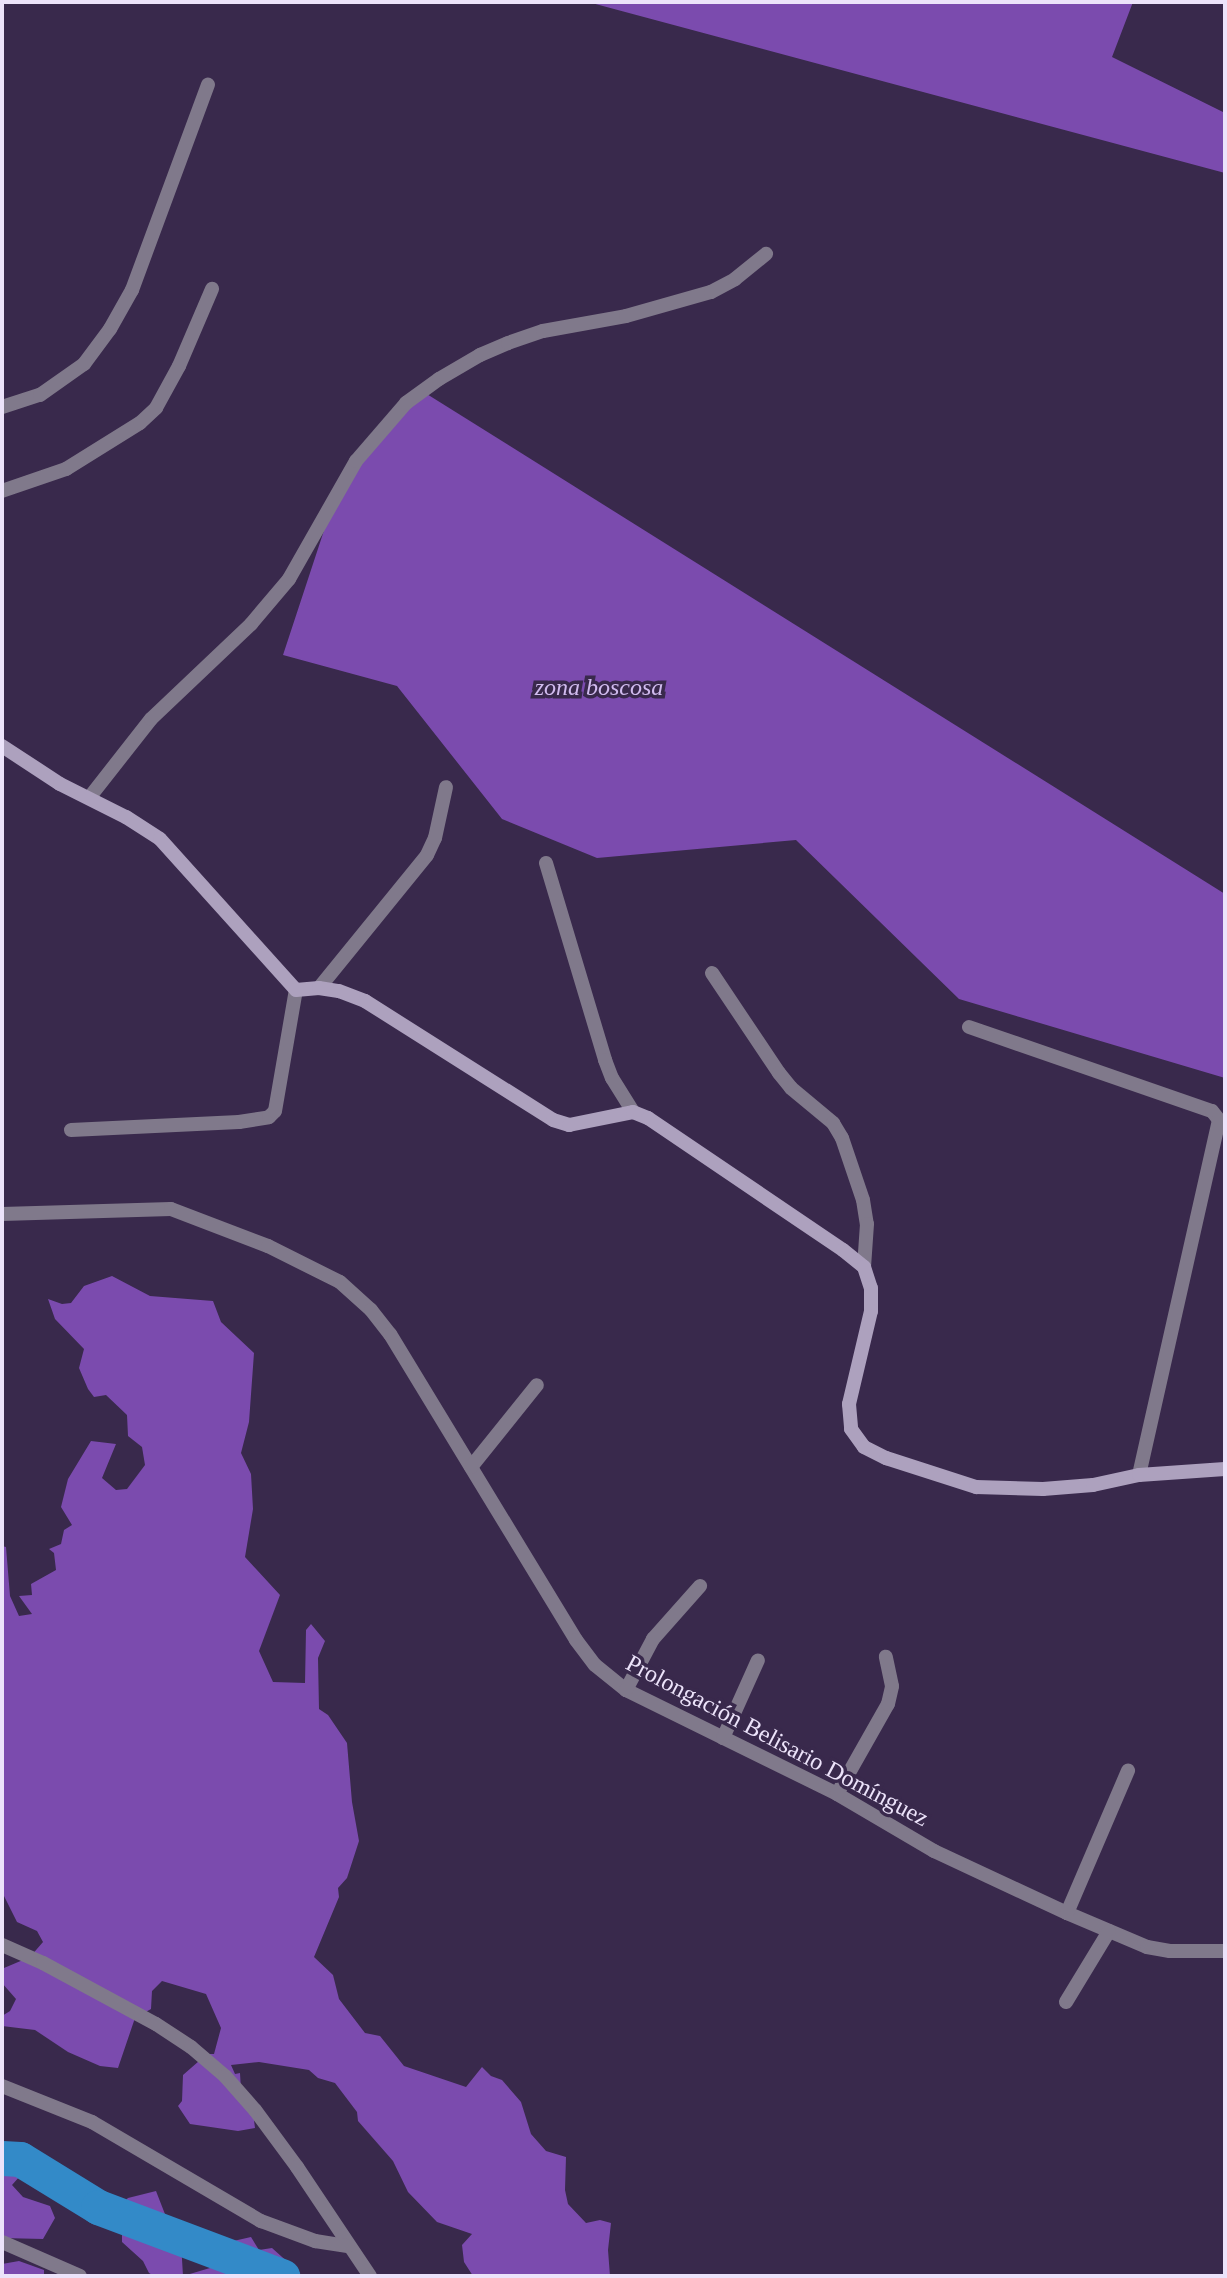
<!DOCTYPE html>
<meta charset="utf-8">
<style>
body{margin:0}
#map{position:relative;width:1227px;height:2278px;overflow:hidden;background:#39294c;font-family:Georgia,serif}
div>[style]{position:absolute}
.forest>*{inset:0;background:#7b4bae}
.river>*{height:35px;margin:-17.5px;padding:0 17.5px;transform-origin:17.5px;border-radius:17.5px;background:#338ac8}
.street>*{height:14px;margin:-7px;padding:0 7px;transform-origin:7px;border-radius:7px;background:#80798b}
.secondary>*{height:14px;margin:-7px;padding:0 7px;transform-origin:7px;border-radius:7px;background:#ada1be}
span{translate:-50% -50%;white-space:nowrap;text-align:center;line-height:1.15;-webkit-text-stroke:7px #39294c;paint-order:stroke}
.park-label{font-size:24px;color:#d1bbef;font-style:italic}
.street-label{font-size:24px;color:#ece3fa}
.frame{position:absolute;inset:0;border:4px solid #ece3fa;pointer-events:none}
</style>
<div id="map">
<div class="forest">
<div style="clip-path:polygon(588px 2px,1133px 2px,1112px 57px,1225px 113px,1225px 173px)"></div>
<div style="clip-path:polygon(422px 391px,1225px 894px,1225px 1078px,959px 999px,796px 840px,597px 858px,502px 819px,397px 686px,283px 655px,336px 494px)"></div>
<div style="clip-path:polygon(112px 1276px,150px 1296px,213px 1301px,221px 1322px,254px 1353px,249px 1422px,241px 1453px,251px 1474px,253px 1509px,245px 1557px,280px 1595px,259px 1651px,273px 1682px,305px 1683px,306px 1630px,311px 1624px,325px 1641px,318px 1658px,319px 1709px,328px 1715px,347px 1743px,352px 1802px,359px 1841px,347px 1878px,338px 1888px,339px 1897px,314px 1957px,333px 1975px,339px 1999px,365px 2033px,380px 2036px,404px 2066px,466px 2087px,482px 2067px,491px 2076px,502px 2080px,521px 2102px,531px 2134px,546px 2151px,566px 2157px,565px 2190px,568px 2204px,586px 2223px,600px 2220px,611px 2223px,608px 2250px,610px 2276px,473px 2276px,464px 2262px,462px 2245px,472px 2234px,437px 2222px,408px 2192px,393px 2161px,358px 2121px,357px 2112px,335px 2083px,318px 2078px,309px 2070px,259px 2062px,231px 2065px,235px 2074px,240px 2073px,241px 2090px,252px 2105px,255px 2128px,238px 2131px,190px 2124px,178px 2106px,182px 2101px,183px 2075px,207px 2054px,214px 2054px,221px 2028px,206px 1994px,162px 1981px,152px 1991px,151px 2009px,135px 2018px,118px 2068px,100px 2066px,68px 2052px,35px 2030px,2px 2026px,2px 2016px,10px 2011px,16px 1999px,2px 1983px,4px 1968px,30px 1957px,43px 1942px,37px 1931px,17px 1922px,2px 1892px,2px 1546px,6px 1547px,10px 1596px,19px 1616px,32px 1614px,19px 1596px,32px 1595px,31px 1584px,56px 1570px,54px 1553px,49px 1549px,61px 1544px,64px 1530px,72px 1525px,61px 1507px,68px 1479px,91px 1441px,116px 1444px,102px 1478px,116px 1490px,127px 1489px,145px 1465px,142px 1447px,128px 1436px,127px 1415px,106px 1395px,94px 1397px,88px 1389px,79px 1368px,84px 1349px,55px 1319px,48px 1299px,62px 1304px,71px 1303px,84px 1286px)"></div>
<div style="clip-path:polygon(19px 2149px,28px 2167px,12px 2185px,23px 2197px,50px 2206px,55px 2218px,43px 2239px,2px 2238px,2px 2152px)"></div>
<div style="clip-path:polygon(156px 2191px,170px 2227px,181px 2242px,183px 2276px,210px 2268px,218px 2256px,207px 2247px,251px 2237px,259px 2250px,272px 2248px,300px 2273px,299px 2276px,154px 2276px,149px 2273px,143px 2261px,122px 2242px,122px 2225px,117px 2208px,128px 2198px)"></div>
<div style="clip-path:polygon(19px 2261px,44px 2270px,44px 2276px,2px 2276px,2px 2264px)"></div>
</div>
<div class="river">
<div style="left:2px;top:2158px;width:18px;rotate:3deg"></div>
<div style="left:20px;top:2159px;width:92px;rotate:31.6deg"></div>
<div style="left:98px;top:2207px;width:197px;rotate:20.6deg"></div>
</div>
<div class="street">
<div style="left:2px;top:407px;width:40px;rotate:-18deg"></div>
<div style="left:40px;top:395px;width:54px;rotate:-35.2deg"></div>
<div style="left:84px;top:364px;width:44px;rotate:-53.4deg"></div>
<div style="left:110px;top:329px;width:45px;rotate:-60.6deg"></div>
<div style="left:132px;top:290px;width:219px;rotate:-69.7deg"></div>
<div style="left:2px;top:491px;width:68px;rotate:-19deg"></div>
<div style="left:66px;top:469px;width:87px;rotate:-31.9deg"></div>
<div style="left:140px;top:423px;width:22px;rotate:-43deg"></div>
<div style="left:156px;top:408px;width:48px;rotate:-61.3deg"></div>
<div style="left:179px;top:366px;width:84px;rotate:-66.8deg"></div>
<div style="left:89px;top:798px;width:100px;rotate:-51.9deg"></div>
<div style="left:151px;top:719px;width:138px;rotate:-43.5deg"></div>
<div style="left:251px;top:624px;width:59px;rotate:-49.8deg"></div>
<div style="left:289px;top:579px;width:136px;rotate:-60.4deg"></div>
<div style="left:356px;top:461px;width:77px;rotate:-49.2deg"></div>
<div style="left:406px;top:403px;width:41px;rotate:-36deg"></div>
<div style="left:439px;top:379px;width:48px;rotate:-30.3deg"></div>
<div style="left:480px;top:355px;width:30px;rotate:-23deg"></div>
<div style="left:508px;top:343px;width:37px;rotate:-19deg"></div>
<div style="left:543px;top:331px;width:84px;rotate:-10.2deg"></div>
<div style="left:626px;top:316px;width:88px;rotate:-15.8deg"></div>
<div style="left:711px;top:292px;width:27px;rotate:-28deg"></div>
<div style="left:735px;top:279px;width:40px;rotate:-39deg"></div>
<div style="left:546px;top:863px;width:206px;rotate:73.3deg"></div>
<div style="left:605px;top:1060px;width:19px;rotate:69deg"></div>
<div style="left:612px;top:1078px;width:40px;rotate:58deg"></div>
<div style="left:712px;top:973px;width:120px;rotate:56.2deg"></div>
<div style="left:779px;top:1073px;width:19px;rotate:51deg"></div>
<div style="left:791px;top:1088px;width:55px;rotate:39.8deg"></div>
<div style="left:833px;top:1123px;width:17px;rotate:59deg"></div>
<div style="left:842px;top:1138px;width:65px;rotate:71.3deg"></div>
<div style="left:863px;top:1200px;width:24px;rotate:81deg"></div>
<div style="left:867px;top:1224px;width:43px;rotate:94deg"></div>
<div style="left:319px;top:988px;width:171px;rotate:-50.9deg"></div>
<div style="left:427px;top:855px;width:19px;rotate:-65deg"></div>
<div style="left:435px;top:838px;width:52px;rotate:-77.8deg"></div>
<div style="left:969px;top:1027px;width:257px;rotate:19.1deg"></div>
<div style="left:1212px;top:1111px;width:11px;rotate:52deg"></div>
<div style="left:1219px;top:1120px;width:364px;rotate:102.7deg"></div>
<div style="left:71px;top:1130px;width:168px;rotate:-2.7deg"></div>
<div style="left:239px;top:1122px;width:30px;rotate:-9deg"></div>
<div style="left:269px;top:1117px;width:8px;rotate:-45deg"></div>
<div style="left:275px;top:1111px;width:123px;rotate:-80.2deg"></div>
<div style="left:2px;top:1214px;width:169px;rotate:-1.7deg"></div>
<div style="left:171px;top:1209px;width:104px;rotate:20.9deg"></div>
<div style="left:268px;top:1246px;width:80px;rotate:26.6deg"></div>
<div style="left:340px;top:1282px;width:42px;rotate:42.1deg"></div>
<div style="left:371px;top:1310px;width:31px;rotate:52deg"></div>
<div style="left:390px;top:1334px;width:358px;rotate:58.7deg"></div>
<div style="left:576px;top:1640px;width:31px;rotate:53deg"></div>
<div style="left:595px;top:1665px;width:40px;rotate:39deg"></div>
<div style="left:626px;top:1690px;width:235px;rotate:26.2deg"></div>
<div style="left:837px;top:1794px;width:113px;rotate:30.4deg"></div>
<div style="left:934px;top:1851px;width:147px;rotate:25deg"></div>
<div style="left:1067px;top:1913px;width:87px;rotate:23deg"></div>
<div style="left:1147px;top:1947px;width:23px;rotate:10deg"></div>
<div style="left:1170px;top:1951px;width:55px"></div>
<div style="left:471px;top:1467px;width:105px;rotate:-51.2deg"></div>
<div style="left:626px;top:1690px;width:58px;rotate:-62.1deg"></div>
<div style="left:653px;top:1639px;width:71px;rotate:-48.4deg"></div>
<div style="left:723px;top:1738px;width:85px;rotate:-65.8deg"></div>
<div style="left:837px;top:1794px;width:103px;rotate:-60.5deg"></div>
<div style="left:888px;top:1704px;width:18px;rotate:-77deg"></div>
<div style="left:892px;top:1686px;width:30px;rotate:-102deg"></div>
<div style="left:1067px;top:1913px;width:155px;rotate:-66.8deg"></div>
<div style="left:2px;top:1945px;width:45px;rotate:23.7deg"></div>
<div style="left:43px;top:1963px;width:128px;rotate:28.4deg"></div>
<div style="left:156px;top:2024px;width:42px;rotate:33.3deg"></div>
<div style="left:191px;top:2047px;width:45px;rotate:40.5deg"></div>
<div style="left:225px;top:2076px;width:45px;rotate:48.6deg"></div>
<div style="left:255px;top:2110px;width:71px;rotate:53.6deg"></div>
<div style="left:297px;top:2167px;width:131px;rotate:56.2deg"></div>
<div style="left:1066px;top:2002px;width:83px;rotate:-58.8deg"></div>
<div style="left:2px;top:2086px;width:97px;rotate:21.8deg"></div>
<div style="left:92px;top:2122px;width:196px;rotate:30.4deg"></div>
<div style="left:261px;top:2221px;width:58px;rotate:20.3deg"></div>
<div style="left:315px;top:2241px;width:33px;rotate:9deg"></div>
<div style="left:2px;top:2242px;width:85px;rotate:23.6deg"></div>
</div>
<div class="secondary">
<div style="left:2px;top:746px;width:69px;rotate:33.2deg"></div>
<div style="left:60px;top:784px;width:74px;rotate:26.6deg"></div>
<div style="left:126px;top:817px;width:40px;rotate:32.9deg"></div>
<div style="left:160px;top:839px;width:203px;rotate:48deg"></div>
<div style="left:296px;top:990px;width:23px;rotate:-5deg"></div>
<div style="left:319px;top:988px;width:20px;rotate:9deg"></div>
<div style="left:339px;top:991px;width:28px;rotate:21deg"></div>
<div style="left:365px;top:1001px;width:222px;rotate:32.3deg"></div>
<div style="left:553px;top:1120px;width:17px;rotate:17deg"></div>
<div style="left:569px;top:1125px;width:65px;rotate:-11.5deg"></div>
<div style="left:633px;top:1112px;width:16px;rotate:22deg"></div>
<div style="left:648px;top:1118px;width:235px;rotate:34.1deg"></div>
<div style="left:843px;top:1250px;width:27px;rotate:39deg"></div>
<div style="left:864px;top:1267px;width:22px;rotate:72deg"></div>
<div style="left:871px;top:1288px;width:23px;rotate:90deg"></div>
<div style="left:871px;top:1311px;width:96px;rotate:103.3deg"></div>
<div style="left:849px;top:1404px;width:25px;rotate:85deg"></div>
<div style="left:851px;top:1429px;width:22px;rotate:54deg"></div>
<div style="left:864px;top:1447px;width:25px;rotate:27deg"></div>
<div style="left:886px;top:1458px;width:95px;rotate:17.9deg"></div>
<div style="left:976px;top:1487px;width:67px;rotate:1.7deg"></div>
<div style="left:1043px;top:1489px;width:50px;rotate:-4.6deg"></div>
<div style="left:1093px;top:1485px;width:47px;rotate:-12.3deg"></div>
<div style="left:1139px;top:1475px;width:86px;rotate:-4deg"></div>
</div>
<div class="park-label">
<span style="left:599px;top:688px">zona boscosa</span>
</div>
<div class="street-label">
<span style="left:777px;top:1741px;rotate:28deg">Prolongación Belisario Domínguez</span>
</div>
<div class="frame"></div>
</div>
